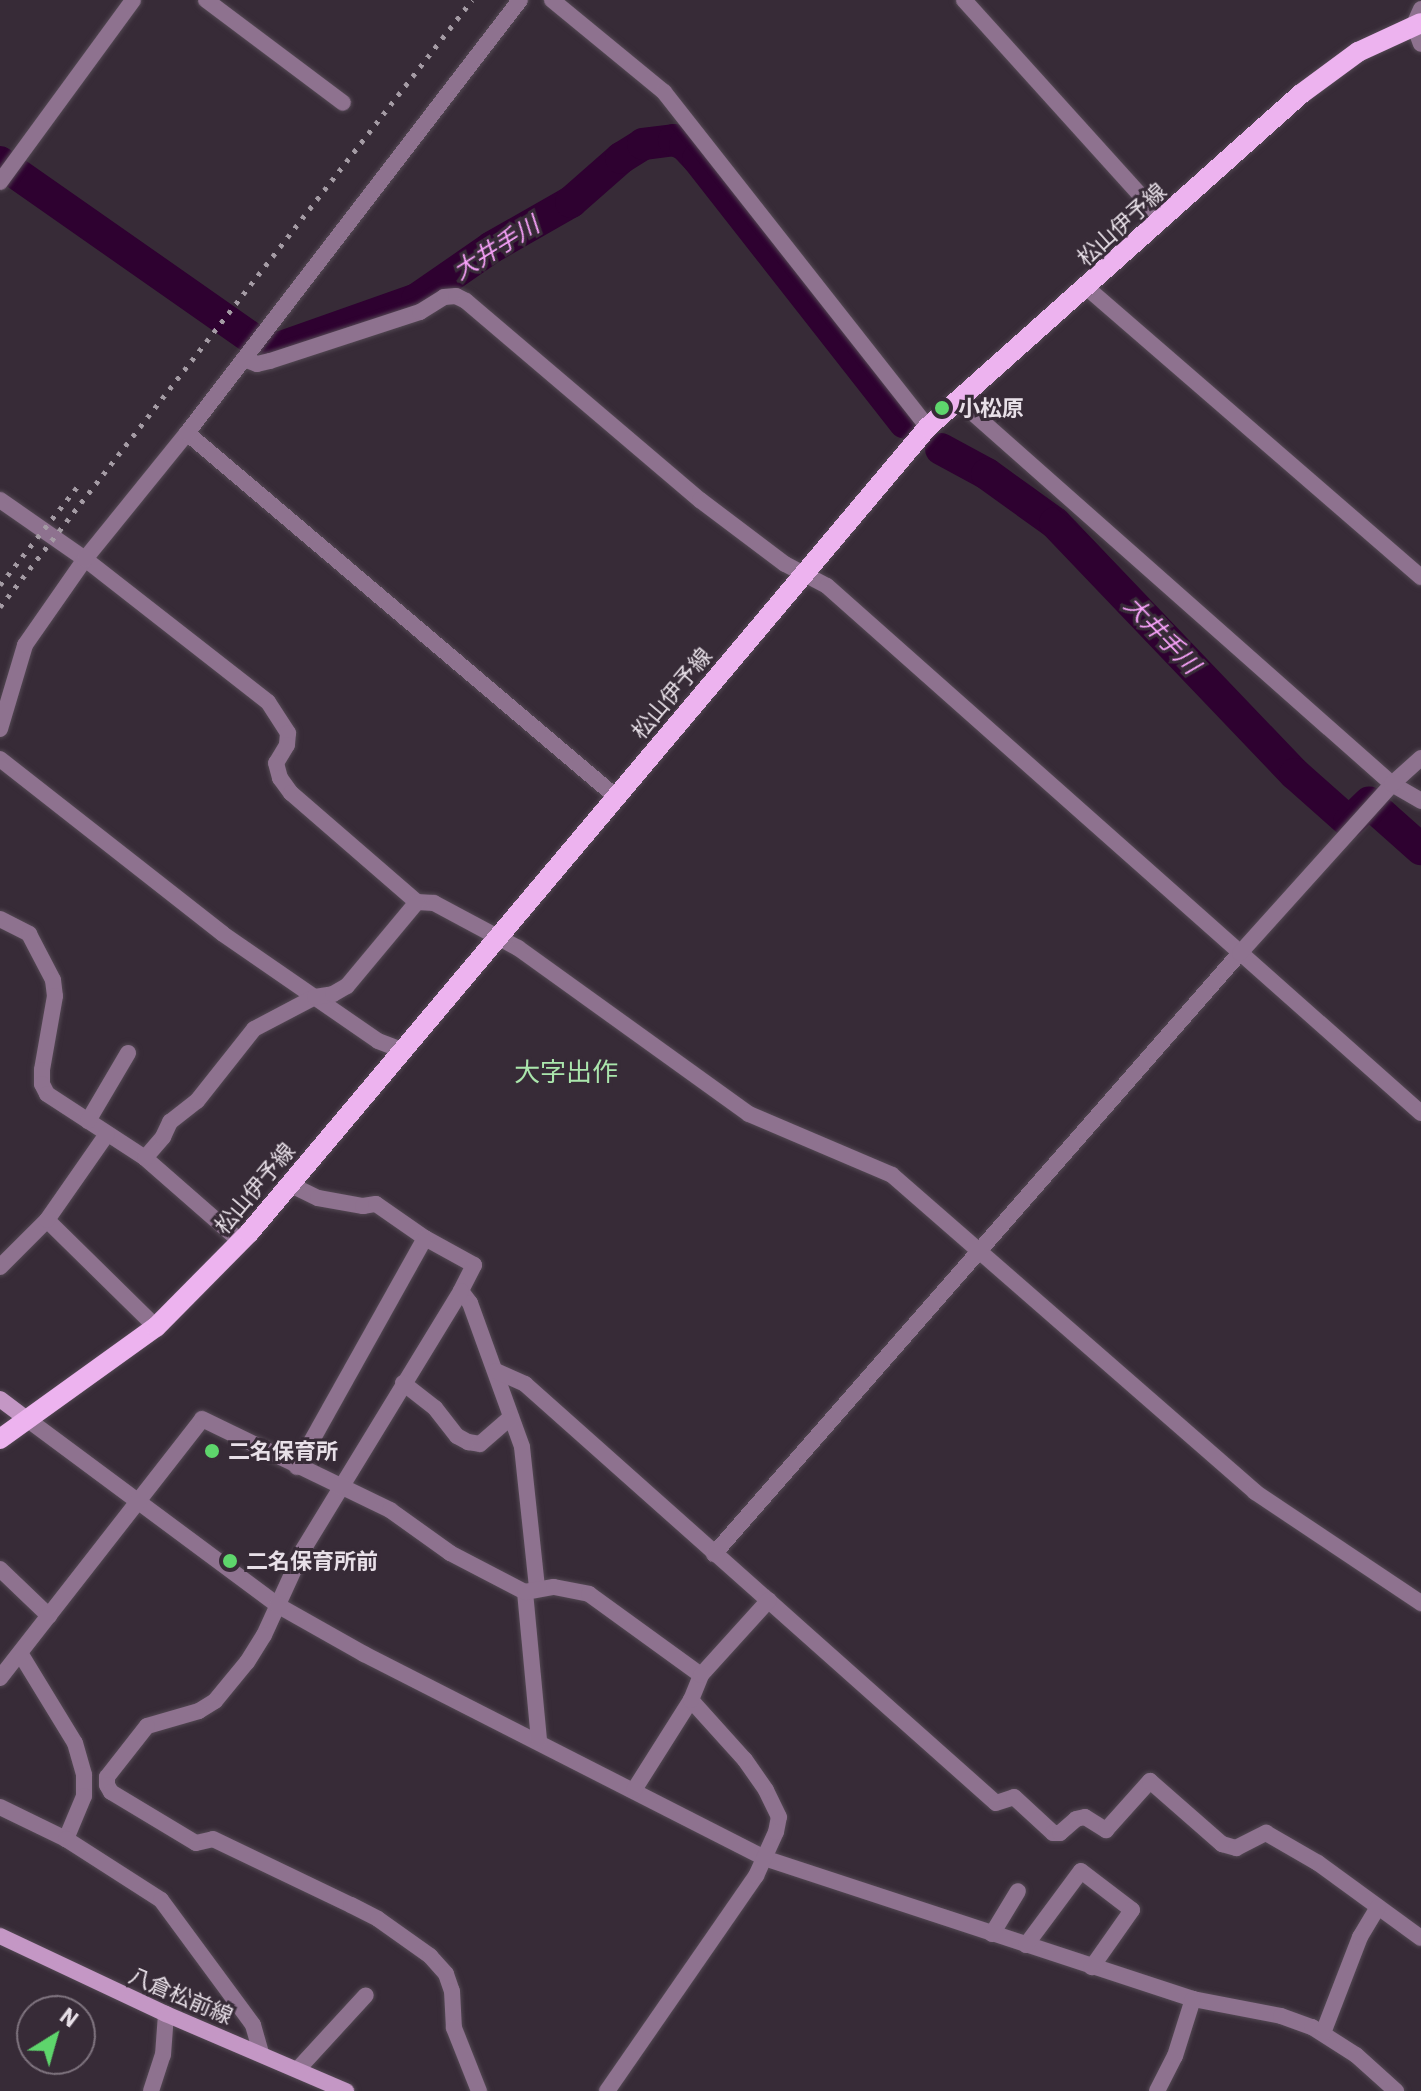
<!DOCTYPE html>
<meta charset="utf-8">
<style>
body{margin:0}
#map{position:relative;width:1421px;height:2091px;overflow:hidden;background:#372b37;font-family:"IBM Plex Sans","Noto Sans JP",sans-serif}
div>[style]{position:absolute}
.river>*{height:32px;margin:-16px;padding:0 16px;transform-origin:16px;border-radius:16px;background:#2e0130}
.roads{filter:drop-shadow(0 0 2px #534853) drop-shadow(0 0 2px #534853)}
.minor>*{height:16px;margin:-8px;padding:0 8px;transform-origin:8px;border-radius:8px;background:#8e728f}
.secondary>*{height:16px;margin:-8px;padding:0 8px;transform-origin:8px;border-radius:8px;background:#c497c5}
.primary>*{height:20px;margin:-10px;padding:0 10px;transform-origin:10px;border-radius:10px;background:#edb3ef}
.rail>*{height:5px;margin-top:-2.5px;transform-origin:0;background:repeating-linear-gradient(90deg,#a49ba4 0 4px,transparent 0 12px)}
.dots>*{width:22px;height:22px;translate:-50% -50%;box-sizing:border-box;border:4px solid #372b37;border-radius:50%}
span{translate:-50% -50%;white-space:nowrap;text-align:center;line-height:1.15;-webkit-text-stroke:6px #372b37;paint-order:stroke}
.street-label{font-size:22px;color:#e8e0e8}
.poi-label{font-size:22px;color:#e8e0e8;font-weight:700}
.left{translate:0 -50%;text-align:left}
.water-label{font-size:24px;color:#f8a2fa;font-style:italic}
.quarter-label{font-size:26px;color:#aae6ac}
.north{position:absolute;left:16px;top:1995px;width:80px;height:80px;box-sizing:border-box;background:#372b37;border:2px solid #7e737e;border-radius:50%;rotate:37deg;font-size:22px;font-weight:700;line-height:32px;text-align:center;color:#e8e0e8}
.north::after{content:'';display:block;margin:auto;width:28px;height:36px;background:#5ed56c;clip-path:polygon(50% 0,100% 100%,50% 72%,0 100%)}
</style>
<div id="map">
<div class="river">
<div style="left:0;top:162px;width:325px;rotate:35deg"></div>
<div style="left:266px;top:348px;width:15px;rotate:-4deg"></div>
<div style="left:281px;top:347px;width:144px;rotate:-19.4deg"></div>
<div style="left:417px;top:299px;width:91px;rotate:-34.7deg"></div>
<div style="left:492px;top:247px;width:91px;rotate:-29.7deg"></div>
<div style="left:571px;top:202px;width:67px;rotate:-41.3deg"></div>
<div style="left:621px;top:158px;width:26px;rotate:-32deg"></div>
<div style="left:643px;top:144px;width:31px;rotate:-7deg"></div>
<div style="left:674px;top:140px;width:12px;rotate:24deg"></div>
<div style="left:685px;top:145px;width:19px;rotate:47deg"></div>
<div style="left:698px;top:159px;width:335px;rotate:51.9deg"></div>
<div style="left:941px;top:449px;width:52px;rotate:28.5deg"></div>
<div style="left:987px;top:474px;width:84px;rotate:35.8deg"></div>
<div style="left:1055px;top:523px;width:347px;rotate:46.3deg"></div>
<div style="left:1295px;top:774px;width:72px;rotate:41.6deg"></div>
<div style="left:1349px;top:822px;width:28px;rotate:-44deg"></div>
<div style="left:1377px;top:810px;width:59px;rotate:41.6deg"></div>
</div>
<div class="roads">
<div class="minor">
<div style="left:206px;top:0;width:171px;rotate:36.9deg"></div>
<div style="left:552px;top:0;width:145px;rotate:39.4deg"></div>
<div style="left:664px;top:92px;width:427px;rotate:51.8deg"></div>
<div style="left:964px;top:0;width:295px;rotate:47.9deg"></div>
<div style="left:1421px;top:9px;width:17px;rotate:114deg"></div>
<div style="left:1414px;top:25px;width:20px;rotate:70deg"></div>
<div style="left:0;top:182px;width:225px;rotate:-53.8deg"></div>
<div style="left:1086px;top:287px;width:443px;rotate:40.9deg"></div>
<div style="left:244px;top:359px;width:14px;rotate:21deg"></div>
<div style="left:257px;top:364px;width:13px;rotate:-13deg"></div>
<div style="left:270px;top:361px;width:158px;rotate:-18.1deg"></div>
<div style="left:420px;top:312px;width:28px;rotate:-32deg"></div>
<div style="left:444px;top:297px;width:12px;rotate:-5deg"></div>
<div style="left:456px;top:296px;width:11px;rotate:27deg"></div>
<div style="left:466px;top:301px;width:307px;rotate:40.4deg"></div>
<div style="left:700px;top:500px;width:106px;rotate:37deg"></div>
<div style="left:785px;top:564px;width:47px;rotate:27.6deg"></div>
<div style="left:827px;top:586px;width:794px;rotate:41.58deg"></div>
<div style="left:957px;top:399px;width:581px;rotate:41.51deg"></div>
<div style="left:1392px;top:784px;width:34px;rotate:30deg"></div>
<div style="left:187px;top:433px;width:561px;rotate:40.3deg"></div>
<div style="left:0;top:500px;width:103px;rotate:34.8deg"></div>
<div style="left:85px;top:559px;width:232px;rotate:38deg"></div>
<div style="left:268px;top:702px;width:37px;rotate:57deg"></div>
<div style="left:288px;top:733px;width:12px;rotate:95deg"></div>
<div style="left:287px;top:745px;width:21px;rotate:121deg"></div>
<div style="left:276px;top:763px;width:16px;rotate:75deg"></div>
<div style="left:280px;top:778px;width:19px;rotate:54deg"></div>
<div style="left:291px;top:793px;width:167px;rotate:40.9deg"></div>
<div style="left:417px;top:902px;width:17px;rotate:3deg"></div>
<div style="left:434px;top:903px;width:95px;rotate:28.2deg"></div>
<div style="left:518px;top:948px;width:284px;rotate:35.7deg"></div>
<div style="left:749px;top:1114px;width:155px;rotate:23.1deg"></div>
<div style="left:892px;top:1175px;width:482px;rotate:41.1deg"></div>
<div style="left:1255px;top:1492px;width:200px;rotate:33.8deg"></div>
<div style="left:0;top:729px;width:88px;rotate:-73.4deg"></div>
<div style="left:25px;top:645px;width:105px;rotate:-55.1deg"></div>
<div style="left:85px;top:559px;width:162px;rotate:-51deg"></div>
<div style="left:187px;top:433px;width:546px;rotate:-52.44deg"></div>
<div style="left:0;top:759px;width:283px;rotate:38.1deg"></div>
<div style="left:223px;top:934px;width:188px;rotate:34.6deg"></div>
<div style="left:378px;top:1041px;width:26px;rotate:21deg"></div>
<div style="left:0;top:919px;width:33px;rotate:27deg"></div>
<div style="left:29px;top:934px;width:52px;rotate:62.4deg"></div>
<div style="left:53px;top:980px;width:16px;rotate:83deg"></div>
<div style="left:55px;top:996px;width:75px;rotate:100deg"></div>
<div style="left:42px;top:1070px;width:14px;rotate:90deg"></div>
<div style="left:42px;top:1084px;width:11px;rotate:63deg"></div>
<div style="left:47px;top:1094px;width:117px;rotate:33.1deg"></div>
<div style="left:145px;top:1158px;width:128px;rotate:41.2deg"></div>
<div style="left:88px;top:1121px;width:79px;rotate:-59.5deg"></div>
<div style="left:145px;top:1158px;width:28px;rotate:-49deg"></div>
<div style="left:163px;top:1137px;width:17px;rotate:-65deg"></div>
<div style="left:170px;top:1122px;width:34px;rotate:-38deg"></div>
<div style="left:197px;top:1101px;width:92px;rotate:-51.6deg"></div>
<div style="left:254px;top:1029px;width:69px;rotate:-27.7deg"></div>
<div style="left:315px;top:997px;width:18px;rotate:-9deg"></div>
<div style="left:333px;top:994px;width:16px;rotate:-30deg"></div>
<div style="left:347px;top:986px;width:109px;rotate:-50.2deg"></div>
<div style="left:289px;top:1184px;width:32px;rotate:26deg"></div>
<div style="left:318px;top:1198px;width:46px;rotate:10.1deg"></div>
<div style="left:363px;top:1206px;width:13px;rotate:-9deg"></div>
<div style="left:376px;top:1204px;width:60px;rotate:34.8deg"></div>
<div style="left:425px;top:1238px;width:56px;rotate:28.9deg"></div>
<div style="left:474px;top:1265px;width:29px;rotate:117deg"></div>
<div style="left:461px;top:1291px;width:15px;rotate:53deg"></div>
<div style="left:470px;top:1303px;width:153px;rotate:70.1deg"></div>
<div style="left:522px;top:1447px;width:141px;rotate:83.9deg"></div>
<div style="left:47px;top:1220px;width:153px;rotate:44.5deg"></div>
<div style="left:0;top:1267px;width:66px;rotate:-45deg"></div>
<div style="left:47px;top:1220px;width:105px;rotate:-55.1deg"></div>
<div style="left:461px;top:1291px;width:303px;rotate:121.4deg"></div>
<div style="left:303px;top:1550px;width:94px;rotate:114.6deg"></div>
<div style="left:264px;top:1635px;width:32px;rotate:122deg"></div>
<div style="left:247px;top:1662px;width:50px;rotate:129.4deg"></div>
<div style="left:215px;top:1701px;width:19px;rotate:148deg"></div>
<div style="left:199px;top:1711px;width:54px;rotate:163.9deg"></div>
<div style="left:147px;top:1726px;width:65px;rotate:128.1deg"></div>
<div style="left:107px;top:1777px;width:8px;rotate:90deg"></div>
<div style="left:107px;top:1785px;width:8px;rotate:60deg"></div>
<div style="left:111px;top:1792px;width:99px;rotate:31deg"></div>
<div style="left:196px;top:1843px;width:17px;rotate:-13deg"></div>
<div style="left:213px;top:1839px;width:153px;rotate:25.6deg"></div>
<div style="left:351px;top:1905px;width:30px;rotate:27deg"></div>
<div style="left:378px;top:1919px;width:64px;rotate:35.4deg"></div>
<div style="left:430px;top:1956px;width:24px;rotate:48deg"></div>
<div style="left:446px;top:1974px;width:18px;rotate:71deg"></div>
<div style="left:452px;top:1991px;width:37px;rotate:87deg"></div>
<div style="left:454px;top:2028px;width:68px;rotate:68.4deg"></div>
<div style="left:496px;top:1371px;width:32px;rotate:24deg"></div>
<div style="left:525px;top:1384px;width:630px;rotate:41.66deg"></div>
<div style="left:996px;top:1803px;width:19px;rotate:-18deg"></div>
<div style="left:1014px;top:1797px;width:53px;rotate:42.7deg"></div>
<div style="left:1053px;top:1833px;width:7px"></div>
<div style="left:1060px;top:1833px;width:21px;rotate:-41deg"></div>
<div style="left:1076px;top:1819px;width:9px;rotate:-13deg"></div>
<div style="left:1085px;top:1817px;width:25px;rotate:32deg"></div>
<div style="left:1106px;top:1830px;width:66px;rotate:-48.1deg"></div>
<div style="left:1150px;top:1781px;width:96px;rotate:41.2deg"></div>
<div style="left:1222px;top:1844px;width:15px;rotate:16deg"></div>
<div style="left:1236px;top:1848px;width:34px;rotate:-27deg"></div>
<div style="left:1266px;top:1833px;width:60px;rotate:30deg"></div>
<div style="left:1318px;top:1863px;width:127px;rotate:36.1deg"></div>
<div style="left:403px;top:1383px;width:41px;rotate:38deg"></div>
<div style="left:435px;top:1408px;width:36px;rotate:52deg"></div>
<div style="left:457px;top:1436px;width:13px;rotate:29deg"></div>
<div style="left:468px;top:1442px;width:12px;rotate:9deg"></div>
<div style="left:480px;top:1444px;width:40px;rotate:-41deg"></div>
<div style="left:27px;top:1419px;width:312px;rotate:36.6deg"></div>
<div style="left:277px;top:1605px;width:100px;rotate:29.4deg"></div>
<div style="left:364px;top:1654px;width:449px;rotate:27deg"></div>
<div style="left:764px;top:1858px;width:452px;rotate:18.2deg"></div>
<div style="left:1193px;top:1999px;width:90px;rotate:10.9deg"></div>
<div style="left:1281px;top:2016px;width:33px;rotate:20deg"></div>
<div style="left:1312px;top:2027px;width:52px;rotate:32.5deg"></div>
<div style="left:1356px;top:2055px;width:54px;rotate:42deg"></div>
<div style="left:297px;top:1467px;width:262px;rotate:-60.8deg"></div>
<div style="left:714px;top:1554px;width:799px;rotate:-48.81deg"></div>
<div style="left:1240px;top:953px;width:227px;rotate:-48deg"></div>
<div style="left:1392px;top:784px;width:39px;rotate:-42deg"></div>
<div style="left:0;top:1569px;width:68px;rotate:43.8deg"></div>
<div style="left:525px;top:1592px;width:149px;rotate:84.6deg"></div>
<div style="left:20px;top:1653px;width:105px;rotate:58.6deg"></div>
<div style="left:75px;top:1743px;width:33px;rotate:74deg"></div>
<div style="left:84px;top:1775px;width:21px;rotate:90deg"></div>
<div style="left:84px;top:1796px;width:47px;rotate:112.7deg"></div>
<div style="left:0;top:1678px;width:328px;rotate:-52deg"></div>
<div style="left:202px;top:1419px;width:209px;rotate:25.8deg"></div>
<div style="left:390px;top:1510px;width:74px;rotate:35.6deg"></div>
<div style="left:450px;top:1553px;width:85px;rotate:27.5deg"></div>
<div style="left:525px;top:1592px;width:29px;rotate:-10deg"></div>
<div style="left:554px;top:1587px;width:36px;rotate:11deg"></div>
<div style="left:589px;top:1594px;width:138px;rotate:35.9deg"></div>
<div style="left:634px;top:1790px;width:107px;rotate:-57.7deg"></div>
<div style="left:0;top:1807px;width:73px;rotate:25.9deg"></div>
<div style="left:66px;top:1839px;width:113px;rotate:32.7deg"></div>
<div style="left:161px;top:1900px;width:155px;rotate:53.6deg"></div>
<div style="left:253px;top:2025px;width:29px;rotate:74deg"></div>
<div style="left:992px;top:1934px;width:50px;rotate:-58.8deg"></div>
<div style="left:1026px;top:1945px;width:92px;rotate:-53.4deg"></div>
<div style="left:1081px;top:1871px;width:64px;rotate:37.4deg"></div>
<div style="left:1132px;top:1910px;width:70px;rotate:125.1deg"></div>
<div style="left:1323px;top:2033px;width:103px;rotate:-68.9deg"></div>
<div style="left:1360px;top:1937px;width:35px;rotate:-59deg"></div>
<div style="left:298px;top:2069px;width:100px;rotate:-47.4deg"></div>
<div style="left:151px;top:2091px;width:38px;rotate:-72deg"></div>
<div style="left:163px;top:2055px;width:41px;rotate:-85.8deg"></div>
<div style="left:607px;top:2091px;width:262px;rotate:-55.3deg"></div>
<div style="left:756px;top:1876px;width:48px;rotate:-65.6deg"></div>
<div style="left:776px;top:1832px;width:15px;rotate:-79deg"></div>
<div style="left:779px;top:1817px;width:30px;rotate:-116deg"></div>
<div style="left:766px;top:1790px;width:37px;rotate:-125deg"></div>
<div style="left:745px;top:1760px;width:81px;rotate:-132deg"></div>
<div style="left:691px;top:1700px;width:27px;rotate:-68deg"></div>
<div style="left:701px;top:1675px;width:101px;rotate:-47.8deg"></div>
<div style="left:1157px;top:2091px;width:39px;rotate:-63deg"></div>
<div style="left:1175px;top:2056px;width:60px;rotate:-72.5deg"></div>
</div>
<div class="secondary">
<div style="left:0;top:1399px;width:34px;rotate:37deg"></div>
<div style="left:0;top:1936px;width:183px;rotate:25.2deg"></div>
<div style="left:166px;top:2014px;width:196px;rotate:23.2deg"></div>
</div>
<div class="primary">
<div style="left:0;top:1439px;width:192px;rotate:-35.7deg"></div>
<div style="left:156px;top:1327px;width:132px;rotate:-45.3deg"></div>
<div style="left:249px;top:1233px;width:1054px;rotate:-49.89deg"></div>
<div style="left:928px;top:427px;width:500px;rotate:-41.76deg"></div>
<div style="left:1301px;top:94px;width:71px;rotate:-36.4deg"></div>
<div style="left:1358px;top:52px;width:69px;rotate:-24.7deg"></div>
</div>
</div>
<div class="rail">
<div style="left:0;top:585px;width:131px;rotate:-51.8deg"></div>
<div style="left:0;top:607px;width:769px;rotate:-52.13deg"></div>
</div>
<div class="dots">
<div style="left:942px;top:408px;background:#5ed56c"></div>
<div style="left:212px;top:1451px;background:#5ed56c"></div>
<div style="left:230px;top:1561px;background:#5ed56c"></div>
</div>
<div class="street-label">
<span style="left:1121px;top:224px;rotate:-42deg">松山伊予線</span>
<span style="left:671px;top:693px;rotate:-50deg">松山伊予線</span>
<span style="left:254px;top:1188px;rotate:-50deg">松山伊予線</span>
<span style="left:181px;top:1995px;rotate:23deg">八倉松前線</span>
</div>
<div class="poi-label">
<span class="left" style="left:958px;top:408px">小松原</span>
<span class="left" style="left:228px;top:1451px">二名保育所</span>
<span class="left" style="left:246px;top:1561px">二名保育所前</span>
</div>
<div class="water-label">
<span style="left:496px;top:248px;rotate:-32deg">大井手川</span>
<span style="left:1162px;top:635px;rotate:46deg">大井手川</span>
</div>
<div class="quarter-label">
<span style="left:566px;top:1072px">大字出作</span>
</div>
<div class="north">N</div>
</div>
